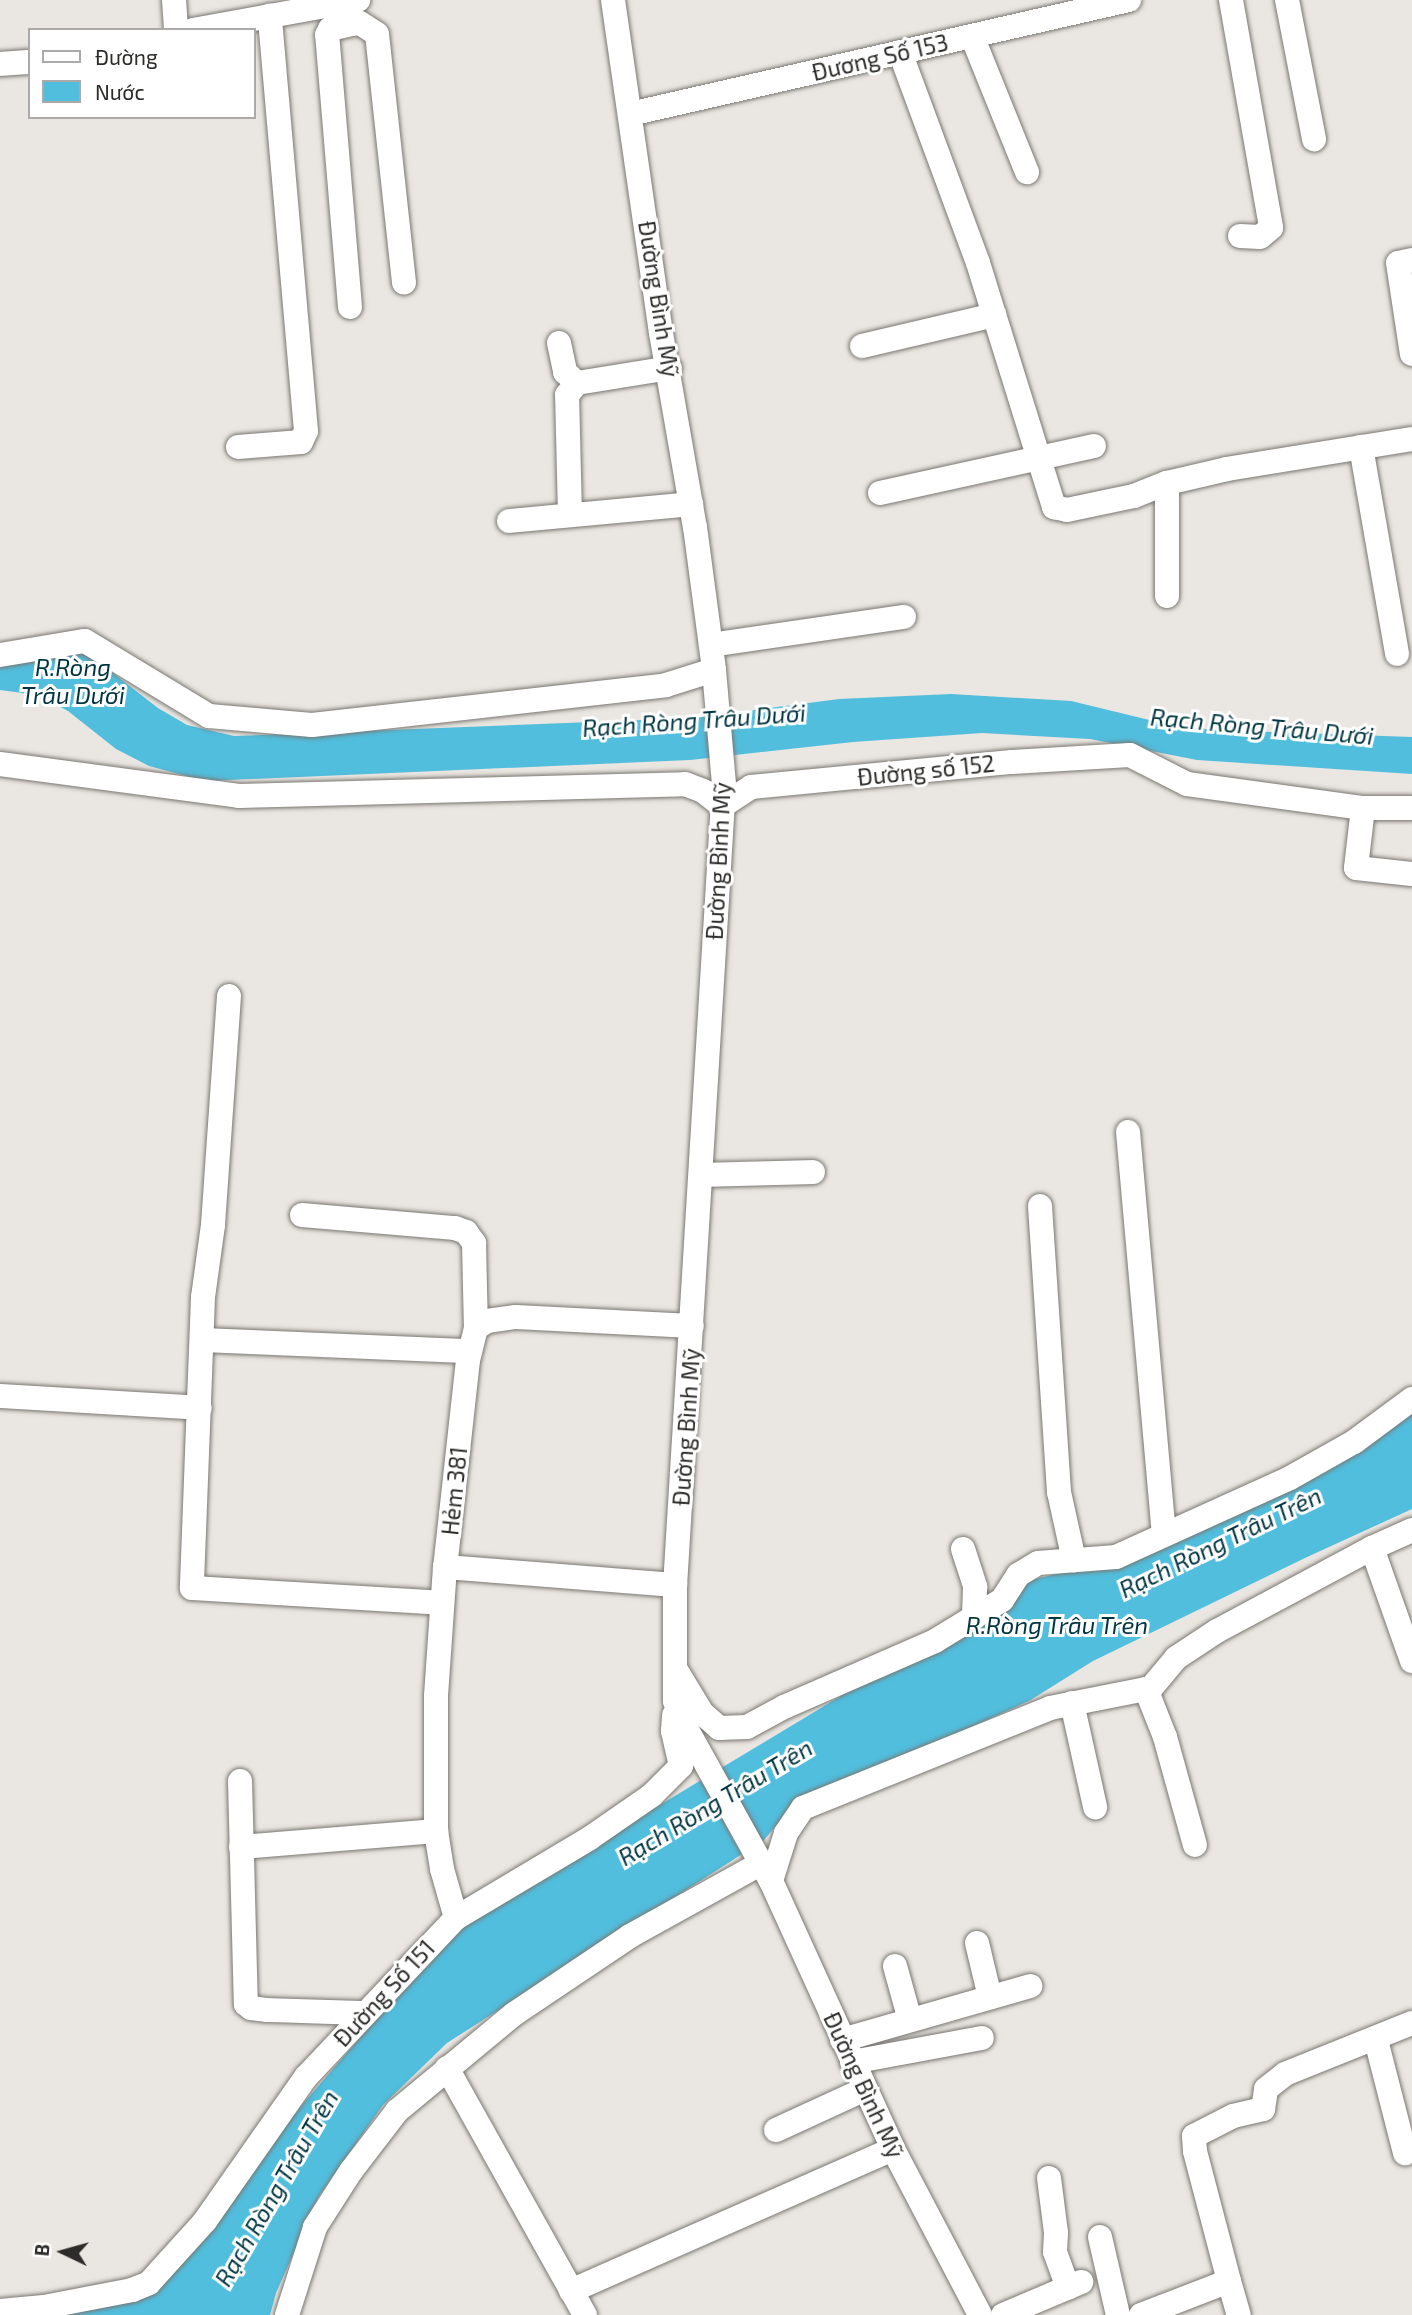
<!DOCTYPE html>
<meta charset="utf-8">
<style>
body{margin:0}
#map{position:relative;width:1412px;height:2315px;overflow:hidden;background:#eae6e1;font-family:"Exo 2",sans-serif}
div>[style]{position:absolute}
.water>*{inset:0;background:#51bedd}
.roads{filter:drop-shadow(0 0 2px #7a7772) drop-shadow(0 0 2px #7a7772)}
.minor>*{height:24px;margin:-12px;padding:0 12px;transform-origin:12px;border-radius:12px;background:#fff}
span{translate:-50% -50%;white-space:nowrap;text-align:center;line-height:1.15;-webkit-text-stroke:6px #fff;paint-order:stroke}
.street-label{font-size:23px;color:#2c2b29}
.water-label{font-size:24px;color:#003542;font-style:italic}
.legend{position:absolute;left:28px;top:28px;width:228px;height:91px;box-sizing:border-box;background:#fff;border:2px solid #abaaa9;margin:0;padding:9px 12px;list-style:none;font-size:21px;color:#2c2b29}
.legend li{display:flex;align-items:center;gap:14px;height:35px}
.legend b{width:35px;border:2px solid #abaaa9}
.north{position:absolute;left:28px;top:2217px;width:70px;height:70px;-webkit-text-stroke:5px #fff;paint-order:stroke;rotate:275deg;font-size:19px;font-weight:700;line-height:28px;text-align:center;color:#2c2b29}
.north::after{content:'';display:block;margin:auto;width:24px;height:32px;background:#2c2b29;clip-path:polygon(50% 0,100% 100%,50% 72%,0 100%)}
</style>
<div id="map">
<div class="water">
<div style="clip-path:polygon(78px 651px,96px 660px,158px 708px,187px 725px,234px 736px,694px 718px,839px 699px,951px 694px,1071px 701px,1170px 725px,1216px 730px,1412px 737px,1412px 774px,1197px 760px,1090px 739px,982px 733px,853px 742px,690px 760px,205px 781px,149px 766px,116px 749px,68px 711px,51px 702px,30px 694px,0 690px,0 662px)"></div>
<div style="clip-path:polygon(1412px 1412px,1412px 1509px,1305px 1558px,1093px 1661px,1029px 1701px,791px 1808px,764px 1840px,447px 2043px,383px 2105px,319px 2196px,276px 2293px,270px 2315px,19px 2315px,148px 2293px,263px 2150px,454px 1929px,1035px 1579px,1061px 1573px)"></div>
</div>
<div class="roads">
<div class="minor">
<div style="left:174px;top:0;width:30px;rotate:86deg"></div>
<div style="left:613px;top:0;width:336px;rotate:81.8deg"></div>
<div style="left:661px;top:333px;width:197px;rotate:80.1deg"></div>
<div style="left:695px;top:527px;width:144px;rotate:82.4deg"></div>
<div style="left:714px;top:670px;width:115px;rotate:85deg"></div>
<div style="left:724px;top:785px;width:801px;rotate:93.5deg"></div>
<div style="left:675px;top:1585px;width:116px;rotate:90deg"></div>
<div style="left:675px;top:1701px;width:27px;rotate:68deg"></div>
<div style="left:685px;top:1726px;width:177px;rotate:61deg"></div>
<div style="left:771px;top:1881px;width:294px;rotate:65.5deg"></div>
<div style="left:893px;top:2149px;width:187px;rotate:62.3deg"></div>
<div style="left:1231px;top:0;width:231px;rotate:80deg"></div>
<div style="left:1271px;top:228px;width:14px;rotate:141deg"></div>
<div style="left:1260px;top:237px;width:20px;rotate:-177deg"></div>
<div style="left:1287px;top:0;width:142px;rotate:79deg"></div>
<div style="left:193px;top:30px;width:168px;rotate:-10.3deg"></div>
<div style="left:972px;top:36px;width:147px;rotate:68deg"></div>
<div style="left:900px;top:52px;width:225px;rotate:69.7deg"></div>
<div style="left:978px;top:263px;width:256px;rotate:72.7deg"></div>
<div style="left:1054px;top:507px;width:13px;rotate:13deg"></div>
<div style="left:1067px;top:510px;width:68px;rotate:-11.8deg"></div>
<div style="left:1134px;top:496px;width:35px;rotate:-22deg"></div>
<div style="left:1167px;top:483px;width:62px;rotate:-13.1deg"></div>
<div style="left:1227px;top:469px;width:187px;rotate:-9.2deg"></div>
<div style="left:0;top:64px;width:30px;rotate:-4deg"></div>
<div style="left:630px;top:114px;width:512px;rotate:-12.87deg"></div>
<div style="left:1412px;top:260px;width:14px;rotate:168deg"></div>
<div style="left:1398px;top:263px;width:92px;rotate:81.3deg"></div>
<div style="left:350px;top:307px;width:273px;rotate:-94.8deg"></div>
<div style="left:327px;top:35px;width:7px;rotate:-63deg"></div>
<div style="left:330px;top:29px;width:22px;rotate:-13deg"></div>
<div style="left:351px;top:24px;width:9px;rotate:-6deg"></div>
<div style="left:360px;top:23px;width:20px;rotate:33deg"></div>
<div style="left:377px;top:34px;width:250px;rotate:83.8deg"></div>
<div style="left:559px;top:343px;width:30px;rotate:78deg"></div>
<div style="left:565px;top:372px;width:16px;rotate:43deg"></div>
<div style="left:577px;top:383px;width:94px;rotate:-9.2deg"></div>
<div style="left:862px;top:346px;width:136px;rotate:-13.2deg"></div>
<div style="left:238px;top:447px;width:63px;rotate:-4.5deg"></div>
<div style="left:301px;top:442px;width:12px;rotate:-66deg"></div>
<div style="left:306px;top:431px;width:417px;rotate:-95deg"></div>
<div style="left:1361px;top:447px;width:210px;rotate:80.1deg"></div>
<div style="left:880px;top:493px;width:219px;rotate:-12.4deg"></div>
<div style="left:570px;top:515px;width:120px;rotate:-91.4deg"></div>
<div style="left:567px;top:395px;width:16px;rotate:-50deg"></div>
<div style="left:509px;top:521px;width:183px;rotate:-5.3deg"></div>
<div style="left:1167px;top:596px;width:113px;rotate:-90deg"></div>
<div style="left:711px;top:645px;width:195px;rotate:-8.3deg"></div>
<div style="left:0;top:655px;width:86px;rotate:-9.4deg"></div>
<div style="left:85px;top:641px;width:145px;rotate:31.2deg"></div>
<div style="left:209px;top:716px;width:103px;rotate:5deg"></div>
<div style="left:312px;top:725px;width:356px;rotate:-6.4deg"></div>
<div style="left:666px;top:685px;width:50px;rotate:-17.4deg"></div>
<div style="left:0;top:764px;width:241px;rotate:7.6deg"></div>
<div style="left:239px;top:796px;width:446px;rotate:-1.5deg"></div>
<div style="left:685px;top:784px;width:19px;rotate:21deg"></div>
<div style="left:703px;top:791px;width:24px;rotate:38deg"></div>
<div style="left:722px;top:806px;width:35px;rotate:-33deg"></div>
<div style="left:751px;top:787px;width:262px;rotate:-5.5deg"></div>
<div style="left:1012px;top:762px;width:118px;rotate:-3.4deg"></div>
<div style="left:1130px;top:755px;width:64px;rotate:27deg"></div>
<div style="left:1187px;top:784px;width:178px;rotate:7.8deg"></div>
<div style="left:1363px;top:808px;width:49px"></div>
<div style="left:1363px;top:808px;width:60px;rotate:96.7deg"></div>
<div style="left:1356px;top:868px;width:56px;rotate:6.1deg"></div>
<div style="left:229px;top:996px;width:230px;rotate:94deg"></div>
<div style="left:213px;top:1225px;width:73px;rotate:97.9deg"></div>
<div style="left:203px;top:1297px;width:291px;rotate:92.2deg"></div>
<div style="left:192px;top:1588px;width:250px;rotate:3.4deg"></div>
<div style="left:1128px;top:1132px;width:404px;rotate:84.9deg"></div>
<div style="left:701px;top:1175px;width:112px;rotate:-1.5deg"></div>
<div style="left:1040px;top:1206px;width:287px;rotate:86.2deg"></div>
<div style="left:1059px;top:1492px;width:70px;rotate:77.6deg"></div>
<div style="left:302px;top:1215px;width:154px;rotate:4.9deg"></div>
<div style="left:455px;top:1228px;width:12px;rotate:20deg"></div>
<div style="left:466px;top:1232px;width:14px;rotate:54deg"></div>
<div style="left:474px;top:1243px;width:85px;rotate:88.7deg"></div>
<div style="left:476px;top:1328px;width:33px;rotate:104deg"></div>
<div style="left:468px;top:1360px;width:208px;rotate:96.3deg"></div>
<div style="left:445px;top:1567px;width:129px;rotate:94deg"></div>
<div style="left:436px;top:1696px;width:135px;rotate:90deg"></div>
<div style="left:436px;top:1831px;width:38px;rotate:81deg"></div>
<div style="left:442px;top:1869px;width:51px;rotate:74.1deg"></div>
<div style="left:476px;top:1328px;width:13px;rotate:-32deg"></div>
<div style="left:487px;top:1321px;width:29px;rotate:-8deg"></div>
<div style="left:516px;top:1317px;width:176px;rotate:2.9deg"></div>
<div style="left:203px;top:1340px;width:267px;rotate:2.4deg"></div>
<div style="left:0;top:1396px;width:200px;rotate:3.4deg"></div>
<div style="left:1372px;top:1548px;width:120px;rotate:70.5deg"></div>
<div style="left:963px;top:1549px;width:40px;rotate:72deg"></div>
<div style="left:975px;top:1587px;width:31px;rotate:92deg"></div>
<div style="left:445px;top:1567px;width:231px;rotate:4.5deg"></div>
<div style="left:676px;top:1670px;width:50px;rotate:58.8deg"></div>
<div style="left:702px;top:1713px;width:23px;rotate:41deg"></div>
<div style="left:719px;top:1728px;width:28px;rotate:-2deg"></div>
<div style="left:747px;top:1727px;width:42px;rotate:-28.4deg"></div>
<div style="left:784px;top:1707px;width:165px;rotate:-23.6deg"></div>
<div style="left:935px;top:1641px;width:79px;rotate:-31.5deg"></div>
<div style="left:1002px;top:1600px;width:30px;rotate:-57deg"></div>
<div style="left:1018px;top:1575px;width:23px;rotate:-31deg"></div>
<div style="left:1038px;top:1563px;width:78px;rotate:-4.4deg"></div>
<div style="left:1116px;top:1557px;width:191px;rotate:-24.4deg"></div>
<div style="left:1290px;top:1478px;width:73px;rotate:-29.4deg"></div>
<div style="left:1354px;top:1442px;width:72px;rotate:-36.6deg"></div>
<div style="left:1146px;top:1689px;width:52px;rotate:68.4deg"></div>
<div style="left:1165px;top:1737px;width:112px;rotate:74.5deg"></div>
<div style="left:1072px;top:1703px;width:107px;rotate:77.5deg"></div>
<div style="left:240px;top:1781px;width:223px;rotate:88.5deg"></div>
<div style="left:246px;top:2004px;width:6px;rotate:39deg"></div>
<div style="left:251px;top:2008px;width:17px;rotate:7deg"></div>
<div style="left:268px;top:2010px;width:97px;rotate:1.8deg"></div>
<div style="left:241px;top:1847px;width:196px;rotate:-4.7deg"></div>
<div style="left:771px;top:1881px;width:50px;rotate:-72.6deg"></div>
<div style="left:786px;top:1833px;width:30px;rotate:-56deg"></div>
<div style="left:803px;top:1808px;width:266px;rotate:-22deg"></div>
<div style="left:1050px;top:1708px;width:103px;rotate:-11.2deg"></div>
<div style="left:1151px;top:1688px;width:39px;rotate:-50deg"></div>
<div style="left:1176px;top:1658px;width:49px;rotate:-33.4deg"></div>
<div style="left:1217px;top:1631px;width:176px;rotate:-28.2deg"></div>
<div style="left:1372px;top:1548px;width:44px;rotate:-24.2deg"></div>
<div style="left:977px;top:1943px;width:56px;rotate:76.5deg"></div>
<div style="left:895px;top:1966px;width:56px;rotate:74.5deg"></div>
<div style="left:842px;top:2040px;width:196px;rotate:-16deg"></div>
<div style="left:1376px;top:2040px;width:117px;rotate:75.6deg"></div>
<div style="left:852px;top:2062px;width:132px;rotate:-10.5deg"></div>
<div style="left:447px;top:2068px;width:283px;rotate:60.8deg"></div>
<div style="left:776px;top:2130px;width:98px;rotate:-24.7deg"></div>
<div style="left:1049px;top:2178px;width:55px;rotate:82.7deg"></div>
<div style="left:1056px;top:2233px;width:19px;rotate:93deg"></div>
<div style="left:1055px;top:2252px;width:38px;rotate:70deg"></div>
<div style="left:1100px;top:2237px;width:80px;rotate:77deg"></div>
<div style="left:1229px;top:2281px;width:35px;rotate:74deg"></div>
<div style="left:571px;top:2291px;width:352px;rotate:-23.8deg"></div>
<div style="left:0;top:2311px;width:44px;rotate:-5.2deg"></div>
<div style="left:44px;top:2307px;width:90px;rotate:-10.9deg"></div>
<div style="left:132px;top:2290px;width:18px;rotate:-22deg"></div>
<div style="left:149px;top:2283px;width:84px;rotate:-47.9deg"></div>
<div style="left:205px;top:2221px;width:176px;rotate:-55deg"></div>
<div style="left:306px;top:2077px;width:219px;rotate:-46.7deg"></div>
<div style="left:456px;top:1918px;width:156px;rotate:-30.8deg"></div>
<div style="left:590px;top:1838px;width:75px;rotate:-34.7deg"></div>
<div style="left:652px;top:1795px;width:41px;rotate:-45deg"></div>
<div style="left:681px;top:1766px;width:36px;rotate:-103deg"></div>
<div style="left:673px;top:1731px;width:16px;rotate:-86deg"></div>
<div style="left:287px;top:2315px;width:92px;rotate:-72.3deg"></div>
<div style="left:315px;top:2227px;width:67px;rotate:-57.3deg"></div>
<div style="left:351px;top:2171px;width:76px;rotate:-52.5deg"></div>
<div style="left:397px;top:2111px;width:152px;rotate:-39.7deg"></div>
<div style="left:514px;top:2014px;width:140px;rotate:-33.9deg"></div>
<div style="left:630px;top:1936px;width:149px;rotate:-29deg"></div>
<div style="left:1003px;top:2315px;width:85px;rotate:-22.9deg"></div>
<div style="left:1141px;top:2315px;width:94px;rotate:-21.1deg"></div>
<div style="left:1229px;top:2281px;width:134px;rotate:-104.7deg"></div>
<div style="left:1195px;top:2151px;width:15px;rotate:-94deg"></div>
<div style="left:1194px;top:2136px;width:44px;rotate:-27.1deg"></div>
<div style="left:1233px;top:2116px;width:31px;rotate:-13deg"></div>
<div style="left:1263px;top:2109px;width:20px;rotate:-81deg"></div>
<div style="left:1266px;top:2089px;width:24px;rotate:-38deg"></div>
<div style="left:1285px;top:2074px;width:137px;rotate:-21.9deg"></div>
</div>
</div>
<div class="street-label">
<span style="left:880px;top:57px;rotate:-13deg">Đương Số 153</span>
<span style="left:659px;top:299px;rotate:81deg">Đường Bình Mỹ</span>
<span style="left:926px;top:770px;rotate:-6deg">Đường số 152</span>
<span style="left:718px;top:861px;rotate:-87deg">Đường Bình Mỹ</span>
<span style="left:686px;top:1427px;rotate:-86deg">Đường Bình Mỹ</span>
<span style="left:454px;top:1491px;rotate:-84deg">Hẻm 381</span>
<span style="left:384px;top:1993px;rotate:-47deg">Đường Số 151</span>
<span style="left:864px;top:2085px;rotate:65deg">Đường Bình Mỹ</span>
</div>
<div class="water-label">
<span style="left:73px;top:681px">R.Ròng<br>Trâu Dưới</span>
<span style="left:694px;top:720px;rotate:-4deg">Rạch Ròng Trâu Dưới</span>
<span style="left:1262px;top:726px;rotate:5deg">Rạch Ròng Trâu Dưới</span>
<span style="left:1220px;top:1542px;rotate:-26deg">Rạch Ròng Trâu Trên</span>
<span style="left:1057px;top:1625px">R.Ròng Trâu Trên</span>
<span style="left:715px;top:1802px;rotate:-31deg">Rạch Ròng Trâu Trên</span>
<span style="left:276px;top:2188px;rotate:-60deg">Rạch Ròng Trâu Trên</span>
</div>
<ul class="legend">
<li><b style="height:9px;background:#fff"></b>Đường</li>
<li><b style="height:19px;background:#51bedd"></b>Nước</li>
</ul>
<div class="north">B</div>
</div>
